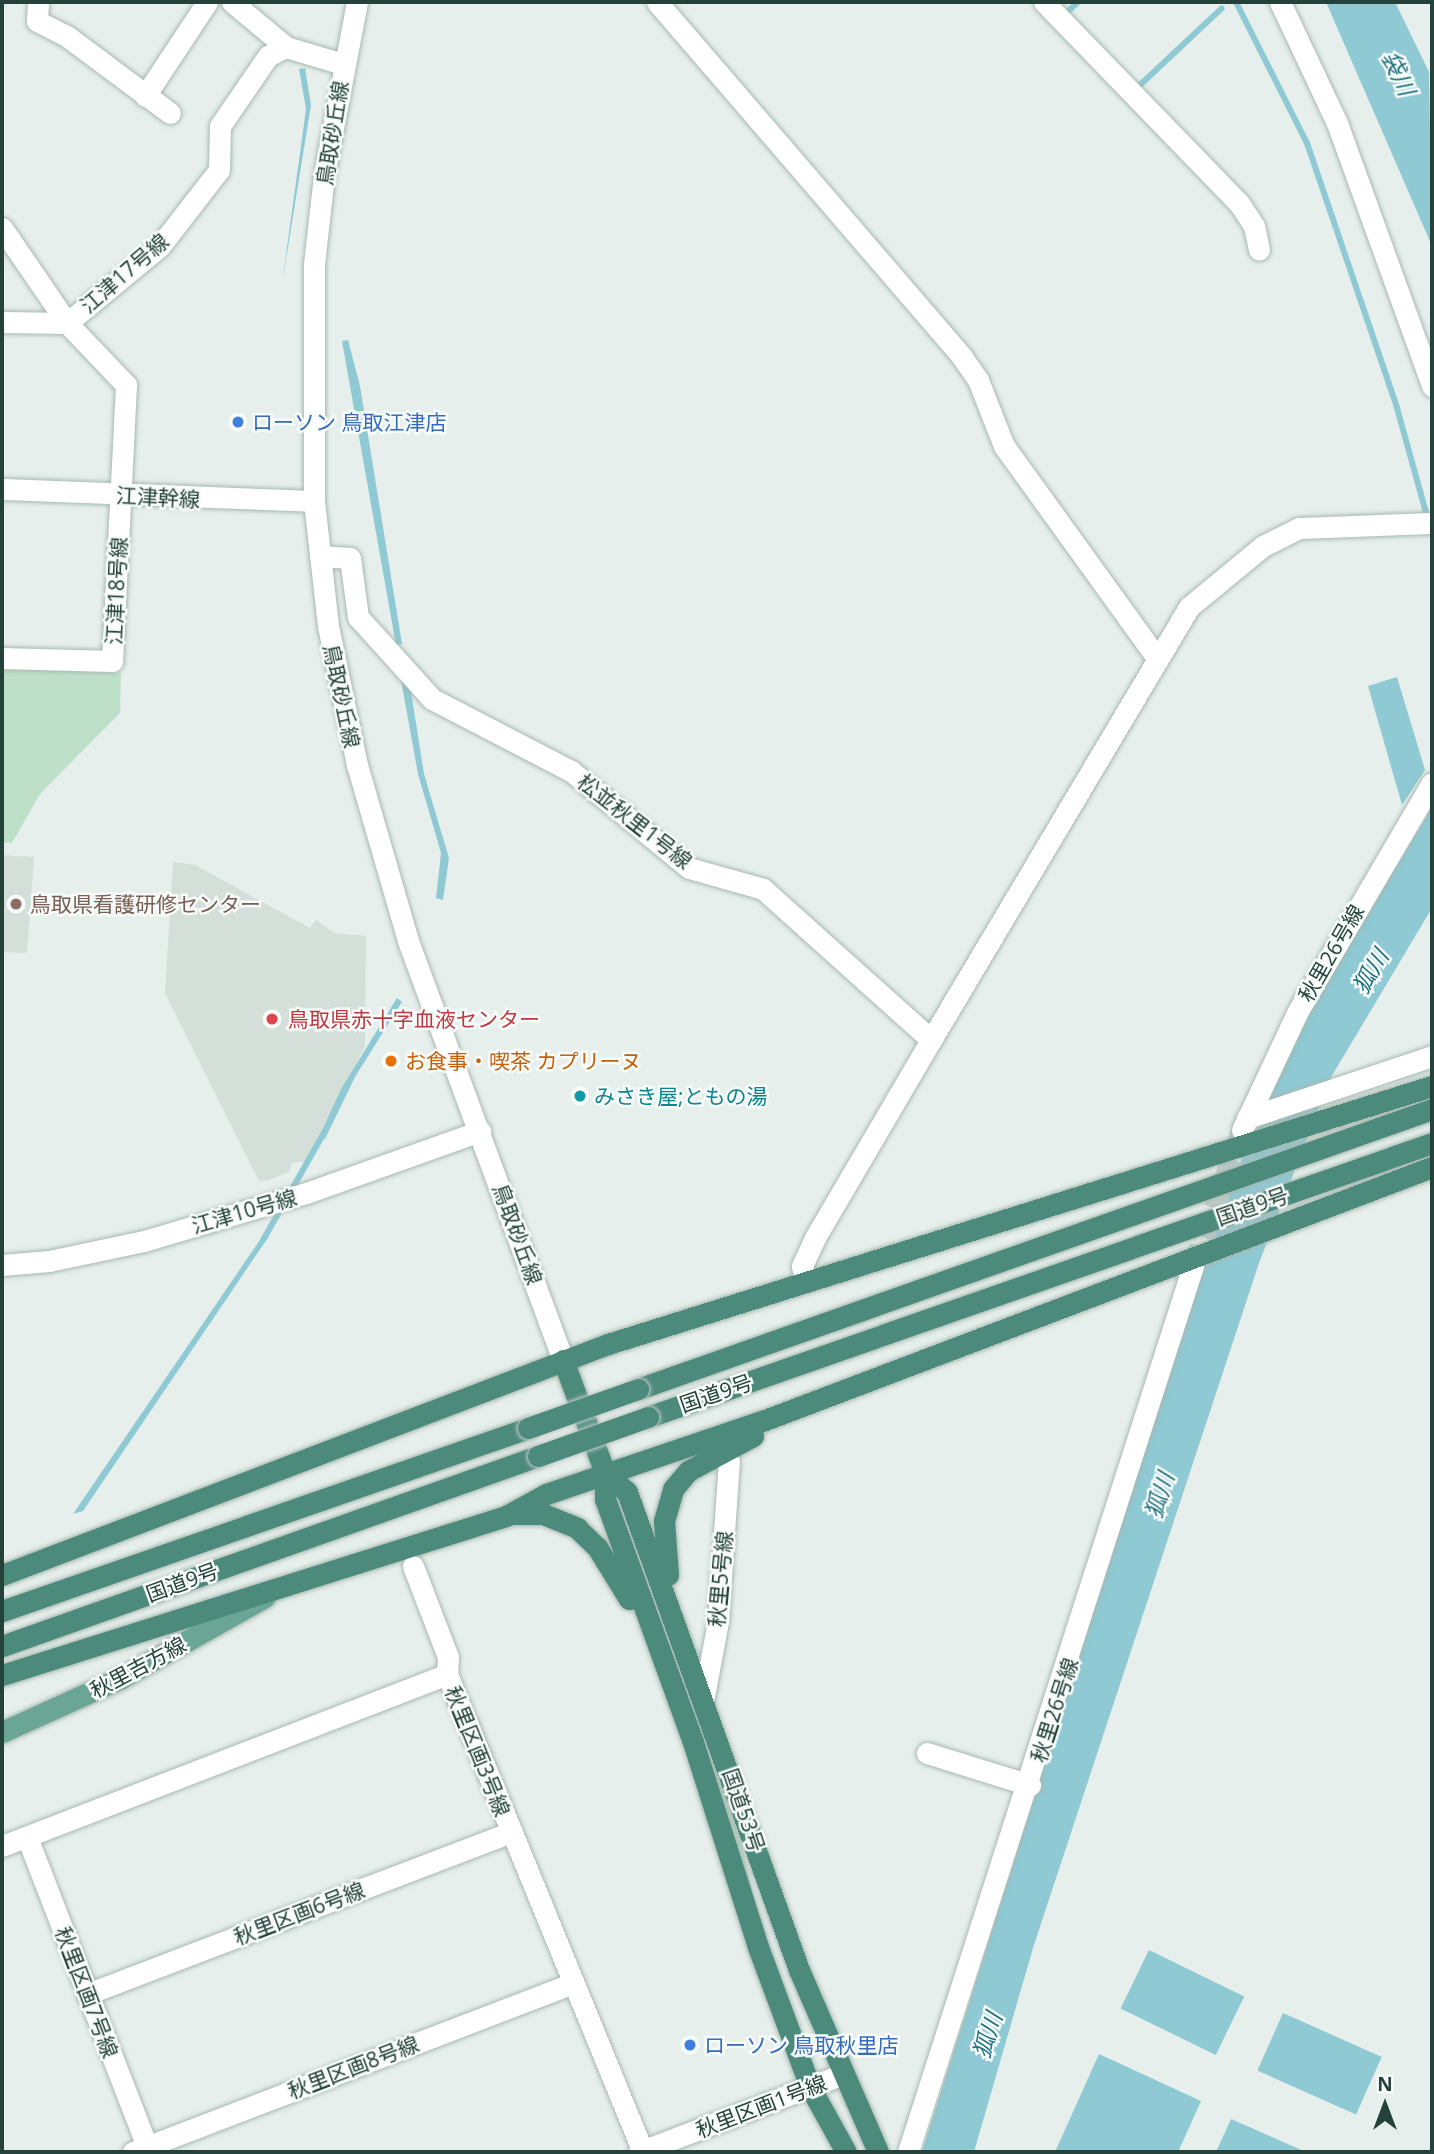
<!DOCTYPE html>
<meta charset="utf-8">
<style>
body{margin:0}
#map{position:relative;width:1434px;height:2154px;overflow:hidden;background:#e6efeb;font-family:"Open Sans","Noto Sans JP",sans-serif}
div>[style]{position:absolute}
.built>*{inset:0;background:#d4dfda}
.green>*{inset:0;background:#bfe0c8}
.water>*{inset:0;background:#8ec9d4;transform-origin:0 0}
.stream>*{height:6px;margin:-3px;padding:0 3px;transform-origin:3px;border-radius:3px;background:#8ec9d4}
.minor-tunnel>*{height:21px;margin-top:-10.5px;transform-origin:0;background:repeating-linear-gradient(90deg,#bfccc8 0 21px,transparent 0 31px)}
.roads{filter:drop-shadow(0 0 2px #a8b8b2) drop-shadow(0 0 2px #a8b8b2)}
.minor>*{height:21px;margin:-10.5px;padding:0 10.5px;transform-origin:10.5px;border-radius:10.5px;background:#fff}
.tertiary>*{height:21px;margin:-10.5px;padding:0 10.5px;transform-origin:10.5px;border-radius:10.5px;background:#fff}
.secondary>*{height:21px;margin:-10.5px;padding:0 10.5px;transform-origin:10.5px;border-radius:10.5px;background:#fff}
.primary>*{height:21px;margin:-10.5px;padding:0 10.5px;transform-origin:10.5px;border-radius:10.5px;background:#6aa596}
.trunk>*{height:21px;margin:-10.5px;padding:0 10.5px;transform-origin:10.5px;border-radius:10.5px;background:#4c8a7c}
.bridges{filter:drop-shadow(0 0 2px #c2cac8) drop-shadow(0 0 2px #c2cac8)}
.trunk-bridge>*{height:21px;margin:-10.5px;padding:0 10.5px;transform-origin:10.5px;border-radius:10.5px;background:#4c8a7c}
.dots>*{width:19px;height:19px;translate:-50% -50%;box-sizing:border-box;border:4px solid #f7fbf9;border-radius:50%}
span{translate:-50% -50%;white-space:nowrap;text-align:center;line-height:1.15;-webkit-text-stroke:5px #f7fbf9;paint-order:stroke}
.street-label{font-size:21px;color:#24423a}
.shop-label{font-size:21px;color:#366cbe}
.left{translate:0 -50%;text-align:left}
.education-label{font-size:21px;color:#785e54}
.health-label{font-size:21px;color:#be3a42}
.food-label{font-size:21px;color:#c56008}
.culture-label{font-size:21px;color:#0d838f}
.water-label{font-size:23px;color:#1c6f80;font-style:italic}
.frame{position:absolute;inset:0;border:4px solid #24423a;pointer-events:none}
.north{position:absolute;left:1350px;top:2070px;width:70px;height:70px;-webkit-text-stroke:5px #f7fbf9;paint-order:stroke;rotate:0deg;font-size:19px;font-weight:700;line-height:28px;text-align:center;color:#24423a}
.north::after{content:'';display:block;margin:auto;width:24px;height:32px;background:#24423a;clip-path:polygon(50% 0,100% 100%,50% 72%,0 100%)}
</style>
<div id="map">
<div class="built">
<div style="clip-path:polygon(2px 855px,34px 857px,27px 953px,2px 952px)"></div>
<div style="clip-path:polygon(173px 862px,195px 865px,310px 928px,316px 920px,335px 933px,366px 936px,365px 1046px,307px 1162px,293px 1162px,289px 1172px,268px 1180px,259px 1181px,165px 993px)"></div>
</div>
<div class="green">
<div style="clip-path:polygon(2px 669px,121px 673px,120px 713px,40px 794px,12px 843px,2px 842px)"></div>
<div style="clip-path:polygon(634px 1539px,737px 1824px,755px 1902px,629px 1540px)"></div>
</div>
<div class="water">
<div style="clip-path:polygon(1326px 2px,1395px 2px,1429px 72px,1432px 246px)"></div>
<div style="clip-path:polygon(305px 68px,311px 105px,282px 284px,306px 109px,299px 69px)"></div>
<div style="clip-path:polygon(348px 340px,360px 386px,402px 644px,396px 645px,342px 341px)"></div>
<div style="clip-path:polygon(1397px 677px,1425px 770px,1402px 805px,1368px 686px)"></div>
<div style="clip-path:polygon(409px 679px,424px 774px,449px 858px,443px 900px,436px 898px,441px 853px,418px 774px,401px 680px)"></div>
<div style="clip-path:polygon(1432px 807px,1432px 908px,1330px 1079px,1259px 1263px,1033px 1948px,974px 2152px,922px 2152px,1181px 1333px,1261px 1104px,1288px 1047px)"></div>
<div style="clip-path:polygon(397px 998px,402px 1002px,355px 1077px,325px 1139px,320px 1135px,341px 1089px)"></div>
<div style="clip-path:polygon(264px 1234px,269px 1236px,83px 1511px,73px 1514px)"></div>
<div style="left:1149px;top:1950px;width:106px;height:65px;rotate:26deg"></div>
<div style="left:1283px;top:2013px;width:108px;height:63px;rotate:24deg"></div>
<div style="clip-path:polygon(1099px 2054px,1201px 2101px,1178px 2152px,1055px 2152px)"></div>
<div style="clip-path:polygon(1231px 2119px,1306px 2152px,1216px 2152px)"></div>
</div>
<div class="stream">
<div style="left:1236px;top:2px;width:158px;rotate:63.3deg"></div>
<div style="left:1307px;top:143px;width:280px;rotate:71.2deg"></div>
<div style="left:1397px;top:408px;width:112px;rotate:74.5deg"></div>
<div style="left:1067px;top:12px;width:15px;rotate:-42deg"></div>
<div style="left:1140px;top:85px;width:112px;rotate:-43.2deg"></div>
<div style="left:291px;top:1191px;width:69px;rotate:-60.5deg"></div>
<div style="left:263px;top:1240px;width:38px;rotate:-60deg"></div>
</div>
<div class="minor-tunnel">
<div style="left:1193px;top:1266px;width:141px;rotate:-70.2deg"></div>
</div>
<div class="roads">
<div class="minor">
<div style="left:38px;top:2px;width:19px;rotate:93deg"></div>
<div style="left:37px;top:21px;width:35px;rotate:27deg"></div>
<div style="left:68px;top:37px;width:127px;rotate:36.7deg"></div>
<div style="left:232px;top:2px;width:70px;rotate:39.8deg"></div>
<div style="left:657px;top:2px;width:468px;rotate:49.3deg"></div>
<div style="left:962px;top:357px;width:28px;rotate:55deg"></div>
<div style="left:978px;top:380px;width:71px;rotate:68.5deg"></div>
<div style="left:1004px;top:446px;width:261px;rotate:54.2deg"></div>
<div style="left:1044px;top:2px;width:280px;rotate:45.9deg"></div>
<div style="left:1239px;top:203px;width:27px;rotate:57deg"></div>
<div style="left:1254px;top:226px;width:24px;rotate:78deg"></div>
<div style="left:1280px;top:2px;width:134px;rotate:64.8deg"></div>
<div style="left:1337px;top:123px;width:280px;rotate:70.1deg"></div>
<div style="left:145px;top:96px;width:113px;rotate:-56.6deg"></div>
<div style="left:2px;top:228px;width:115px;rotate:55.6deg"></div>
<div style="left:67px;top:323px;width:86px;rotate:46.4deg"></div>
<div style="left:126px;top:385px;width:276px;rotate:92.9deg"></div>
<div style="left:112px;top:661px;width:110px;rotate:-178.4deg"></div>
<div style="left:2px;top:322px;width:65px;rotate:0.9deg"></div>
<div style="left:67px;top:323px;width:121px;rotate:-39.6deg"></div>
<div style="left:160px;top:246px;width:96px;rotate:-52.2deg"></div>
<div style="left:219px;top:170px;width:44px;rotate:-88.7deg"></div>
<div style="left:220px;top:126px;width:85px;rotate:-55.6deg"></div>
<div style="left:268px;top:56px;width:20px;rotate:-27deg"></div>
<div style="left:286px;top:47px;width:59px;rotate:16.6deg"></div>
<div style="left:320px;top:556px;width:30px;rotate:4deg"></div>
<div style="left:350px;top:558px;width:60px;rotate:82.3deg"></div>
<div style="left:358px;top:617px;width:110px;rotate:47.9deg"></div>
<div style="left:432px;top:699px;width:157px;rotate:27.4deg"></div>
<div style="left:571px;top:771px;width:153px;rotate:39.4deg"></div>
<div style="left:689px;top:868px;width:77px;rotate:15.8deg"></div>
<div style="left:763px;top:889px;width:226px;rotate:41.9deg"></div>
<div style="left:931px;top:1040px;width:229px;rotate:120.4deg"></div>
<div style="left:815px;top:1238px;width:31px;rotate:115deg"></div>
<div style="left:802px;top:1266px;width:16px;rotate:76deg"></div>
<div style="left:931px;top:1040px;width:504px;rotate:-59.21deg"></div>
<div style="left:1189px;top:607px;width:96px;rotate:-39.5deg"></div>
<div style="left:1263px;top:546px;width:40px;rotate:-26.6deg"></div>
<div style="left:1299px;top:528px;width:133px;rotate:-2.2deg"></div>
<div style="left:1247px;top:1118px;width:195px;rotate:-18.5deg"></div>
<div style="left:1242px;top:1130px;width:132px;rotate:-64.8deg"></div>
<div style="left:1298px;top:1011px;width:264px;rotate:-59.6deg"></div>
<div style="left:413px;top:1566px;width:97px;rotate:69deg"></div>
<div style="left:448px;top:1657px;width:17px;rotate:93deg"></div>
<div style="left:704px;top:1696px;width:76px;rotate:-79.4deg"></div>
<div style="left:718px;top:1621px;width:160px;rotate:-86.1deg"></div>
<div style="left:927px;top:1753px;width:108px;rotate:17.3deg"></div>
<div style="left:27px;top:1837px;width:332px;rotate:68.8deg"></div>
<div style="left:2px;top:1846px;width:477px;rotate:-21.1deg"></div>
<div style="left:447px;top:1674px;width:517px;rotate:67.7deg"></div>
<div style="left:87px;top:1994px;width:455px;rotate:-20.9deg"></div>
<div style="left:133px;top:2152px;width:471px;rotate:-21deg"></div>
<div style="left:908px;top:2152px;width:931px;rotate:-72.17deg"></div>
</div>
<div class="tertiary">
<div style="left:2px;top:489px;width:312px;rotate:2.2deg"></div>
<div style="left:2px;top:1265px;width:47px;rotate:-4.9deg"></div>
<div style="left:49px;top:1261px;width:97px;rotate:-11.9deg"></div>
<div style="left:144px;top:1241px;width:169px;rotate:-16.5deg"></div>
<div style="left:306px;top:1193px;width:185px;rotate:-19.6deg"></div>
<div style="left:639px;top:2152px;width:218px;rotate:-20.9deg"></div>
</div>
<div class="secondary">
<div style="left:357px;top:2px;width:176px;rotate:100.8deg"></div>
<div style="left:324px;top:175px;width:90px;rotate:96.4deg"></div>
<div style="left:314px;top:264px;width:237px;rotate:90deg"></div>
<div style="left:314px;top:501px;width:126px;rotate:83.6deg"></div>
<div style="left:328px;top:626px;width:142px;rotate:78.2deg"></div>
<div style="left:357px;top:765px;width:183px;rotate:73.8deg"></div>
<div style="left:408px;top:941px;width:447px;rotate:69.7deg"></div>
</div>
<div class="primary">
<div style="left:2px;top:1732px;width:131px;rotate:-24.4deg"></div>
<div style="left:121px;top:1678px;width:165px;rotate:-29.4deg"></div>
</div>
<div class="trunk">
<div style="left:563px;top:1360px;width:121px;rotate:69.6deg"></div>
<div style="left:605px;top:1473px;width:26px;rotate:90deg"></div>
<div style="left:605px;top:1499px;width:258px;rotate:70.1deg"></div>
<div style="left:693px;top:1742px;width:215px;rotate:72.4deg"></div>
<div style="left:758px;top:1947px;width:149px;rotate:69.6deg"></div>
<div style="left:810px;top:2087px;width:74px;rotate:61deg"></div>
<div style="left:638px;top:1389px;width:842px;rotate:-19.42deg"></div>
<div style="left:648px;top:1417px;width:831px;rotate:-19.26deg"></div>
<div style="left:605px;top:1473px;width:29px;rotate:41deg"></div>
<div style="left:627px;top:1492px;width:508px;rotate:70.21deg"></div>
<div style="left:799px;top:1970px;width:198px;rotate:66.5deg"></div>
<div style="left:512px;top:1514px;width:31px"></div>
<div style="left:543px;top:1514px;width:37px;rotate:22deg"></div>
<div style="left:577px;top:1528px;width:28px;rotate:44deg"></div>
<div style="left:597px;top:1547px;width:61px;rotate:58.4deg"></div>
<div style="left:2px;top:1575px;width:649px;rotate:-20.87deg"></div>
<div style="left:608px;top:1344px;width:863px;rotate:-17.39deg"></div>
<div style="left:668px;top:1575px;width:54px;rotate:-94.2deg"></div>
<div style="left:664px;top:1521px;width:33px;rotate:-74deg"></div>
<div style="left:673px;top:1489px;width:23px;rotate:-50deg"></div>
<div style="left:688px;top:1471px;width:74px;rotate:-28.3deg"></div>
<div style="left:2px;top:1611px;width:557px;rotate:-19.18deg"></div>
<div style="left:2px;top:1646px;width:569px;rotate:-19.52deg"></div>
<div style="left:2px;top:1675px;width:528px;rotate:-17.51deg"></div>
<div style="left:506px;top:1516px;width:46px;rotate:-28.8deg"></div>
<div style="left:546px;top:1494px;width:231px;rotate:-18.7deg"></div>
<div style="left:765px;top:1420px;width:713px;rotate:-20.77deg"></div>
</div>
</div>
<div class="bridges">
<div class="trunk-bridge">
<div style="left:528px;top:1428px;width:117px;rotate:-19.5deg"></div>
<div style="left:538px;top:1456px;width:117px;rotate:-19.5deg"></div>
</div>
</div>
<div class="dots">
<div style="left:238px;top:422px;background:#3f7fe0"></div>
<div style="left:16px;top:904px;background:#8d6e63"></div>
<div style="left:272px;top:1019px;background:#e0444e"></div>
<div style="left:391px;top:1061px;background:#e8710a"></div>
<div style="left:580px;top:1096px;background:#0f9aa8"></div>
<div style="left:690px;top:2045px;background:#3f7fe0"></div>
</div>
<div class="street-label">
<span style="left:332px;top:133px;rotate:-81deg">鳥取砂丘線</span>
<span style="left:124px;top:273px;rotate:-41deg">江津17号線</span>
<span style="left:158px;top:497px;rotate:3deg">江津幹線</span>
<span style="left:116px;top:591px;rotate:-87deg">江津18号線</span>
<span style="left:342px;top:696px;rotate:78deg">鳥取砂丘線</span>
<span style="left:635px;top:821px;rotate:38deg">松並秋里1号線</span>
<span style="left:1331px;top:953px;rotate:-60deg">秋里26号線</span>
<span style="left:1252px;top:1206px;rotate:-19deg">国道9号</span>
<span style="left:244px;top:1211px;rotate:-16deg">江津10号線</span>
<span style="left:518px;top:1234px;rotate:70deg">鳥取砂丘線</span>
<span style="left:716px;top:1393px;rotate:-19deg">国道9号</span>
<span style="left:720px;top:1579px;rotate:-85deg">秋里5号線</span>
<span style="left:182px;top:1582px;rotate:-20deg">国道9号</span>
<span style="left:138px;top:1667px;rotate:-28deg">秋里吉方線</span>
<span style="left:1054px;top:1710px;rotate:-72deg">秋里26号線</span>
<span style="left:478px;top:1751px;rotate:68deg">秋里区画3号線</span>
<span style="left:744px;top:1810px;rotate:71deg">国道53号</span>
<span style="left:299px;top:1913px;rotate:-21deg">秋里区画6号線</span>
<span style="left:87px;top:1992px;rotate:69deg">秋里区画7号線</span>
<span style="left:353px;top:2067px;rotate:-21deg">秋里区画8号線</span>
<span style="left:761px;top:2106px;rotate:-21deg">秋里区画1号線</span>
</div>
<div class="shop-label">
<span class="left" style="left:252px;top:422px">ローソン 鳥取江津店</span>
<span class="left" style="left:704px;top:2045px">ローソン 鳥取秋里店</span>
</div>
<div class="education-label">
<span class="left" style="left:30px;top:904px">鳥取県看護研修センター</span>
</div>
<div class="health-label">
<span class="left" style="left:288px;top:1019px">鳥取県赤十字血液センター</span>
</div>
<div class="food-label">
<span class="left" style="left:405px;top:1061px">お食事・喫茶 カプリーヌ</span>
</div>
<div class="culture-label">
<span class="left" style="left:594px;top:1096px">みさき屋;ともの湯</span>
</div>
<div class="water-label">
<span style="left:1399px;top:73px;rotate:65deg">袋川</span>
<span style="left:1370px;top:971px;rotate:-59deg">狐川</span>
<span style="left:1159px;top:1495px;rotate:-72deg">狐川</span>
<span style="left:987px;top:2035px;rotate:-72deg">狐川</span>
</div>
<div class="frame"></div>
<div class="north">N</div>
</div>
